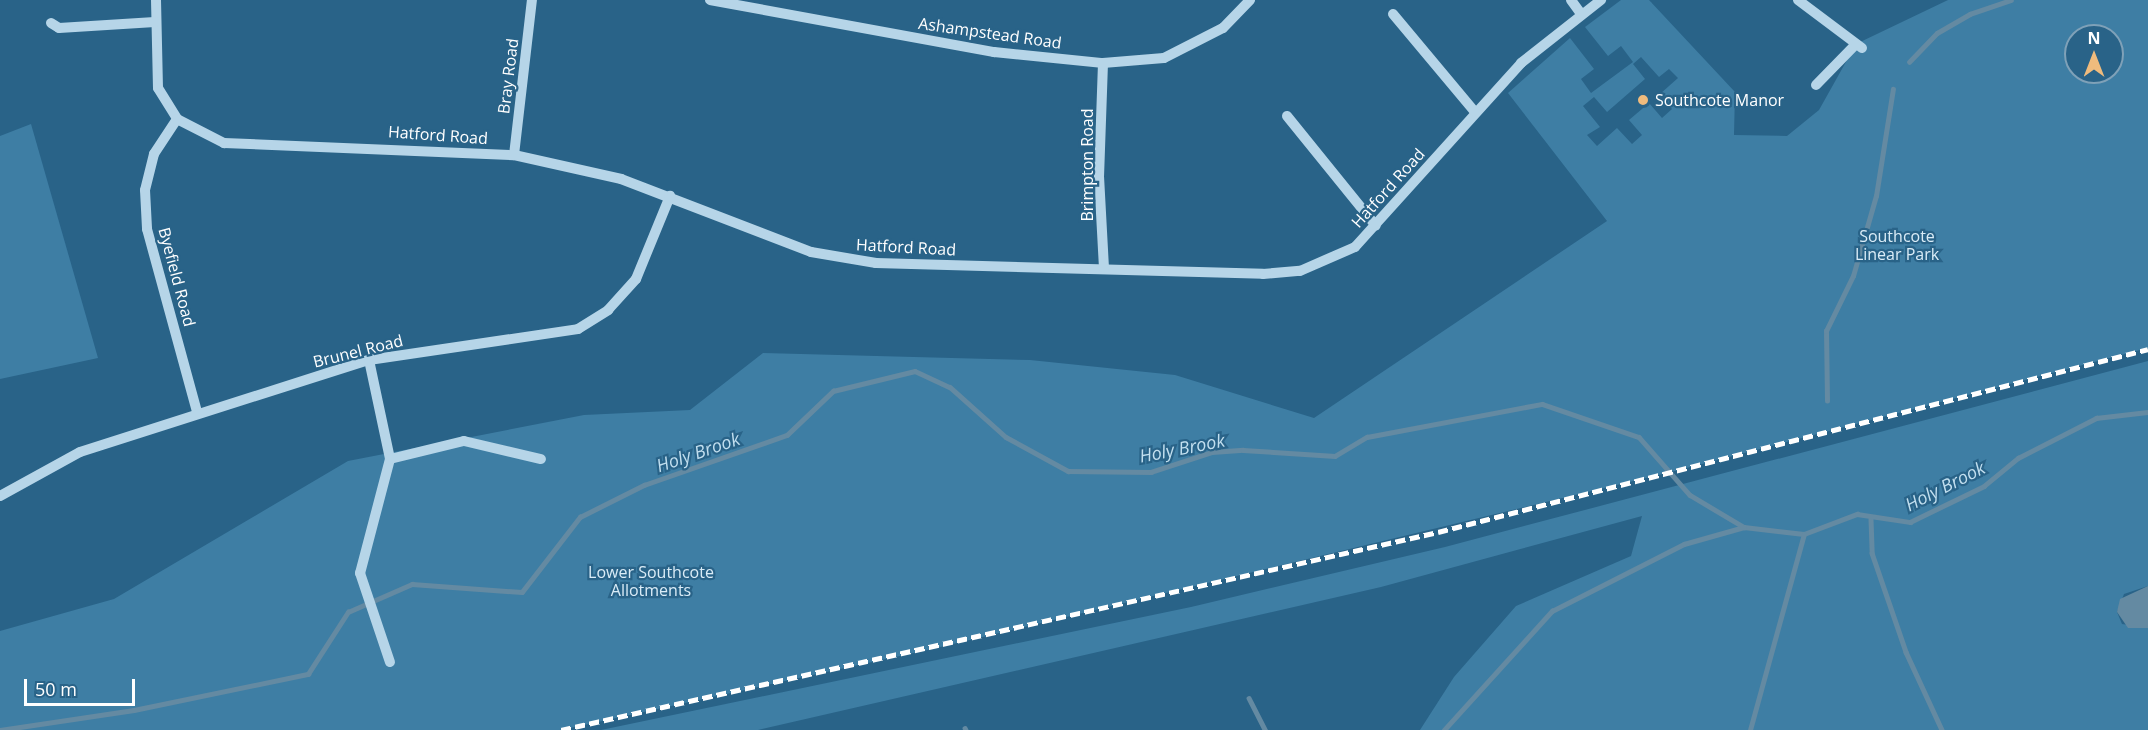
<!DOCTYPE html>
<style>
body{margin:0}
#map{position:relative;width:2148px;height:730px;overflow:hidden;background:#296388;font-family:"Open Sans",sans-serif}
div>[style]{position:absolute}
.green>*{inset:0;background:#3e7ea4}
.water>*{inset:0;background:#648aa2}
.stream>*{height:4.5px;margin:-2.25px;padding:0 2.25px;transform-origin:2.25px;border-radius:2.25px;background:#648aa2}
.minor>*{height:10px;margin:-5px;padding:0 5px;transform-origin:5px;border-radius:5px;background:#b6d5e8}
.rail>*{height:4.5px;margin-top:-2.25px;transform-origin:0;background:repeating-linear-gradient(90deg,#fff 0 10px,transparent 0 14.5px)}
.dots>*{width:16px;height:16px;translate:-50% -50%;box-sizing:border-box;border:3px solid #296388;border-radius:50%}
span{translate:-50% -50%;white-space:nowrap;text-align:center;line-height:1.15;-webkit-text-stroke:4.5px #296388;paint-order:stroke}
.street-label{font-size:16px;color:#fff}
.poi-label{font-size:16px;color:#fff}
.left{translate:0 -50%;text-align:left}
.park-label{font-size:16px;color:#daecf7}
.water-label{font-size:18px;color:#c2dfef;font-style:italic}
.north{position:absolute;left:2064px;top:24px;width:60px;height:60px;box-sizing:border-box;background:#296388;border:2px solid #7fa1b8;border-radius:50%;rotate:0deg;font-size:16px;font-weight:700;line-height:24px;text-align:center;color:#fff}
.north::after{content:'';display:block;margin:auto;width:21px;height:27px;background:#efbb7d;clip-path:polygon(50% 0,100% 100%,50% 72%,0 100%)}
.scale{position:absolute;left:24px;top:679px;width:111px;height:27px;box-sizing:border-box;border:3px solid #fff;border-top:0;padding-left:8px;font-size:18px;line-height:21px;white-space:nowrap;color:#fff;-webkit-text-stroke:4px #296388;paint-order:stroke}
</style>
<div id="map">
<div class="green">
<div style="clip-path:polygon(evenodd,1621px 0,1649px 0,1735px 92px,1734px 135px,1787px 136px,1819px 110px,1856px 44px,1948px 0,2148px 0,2148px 348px,1671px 472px,932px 649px,561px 730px,0 730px,0 631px,114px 599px,348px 461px,584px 415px,690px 410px,763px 353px,1030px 360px,1175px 375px,1314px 418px,1607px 221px,1508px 93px,1570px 38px,1594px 69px,1581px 79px,1591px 93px,1633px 62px,1621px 46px,1608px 56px,1585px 27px,1621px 0,2076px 36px,2112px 36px,2112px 72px,2076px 72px,2076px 36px,1621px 0,1641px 57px,1659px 77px,1669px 69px,1678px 78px,1660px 94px,1672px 109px,1662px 118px,1649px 103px,1629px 120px,1642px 135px,1632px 144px,1617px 128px,1597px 146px,1587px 135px,1600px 127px,1583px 106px,1594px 97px,1607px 112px,1645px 79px,1633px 64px,1641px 57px)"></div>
<div style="clip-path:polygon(31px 124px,98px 358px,0 379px,0 136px)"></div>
<div style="clip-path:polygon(2148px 361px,2148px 586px,2124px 594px,2117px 612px,2122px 624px,2148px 628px,2148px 730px,1420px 730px,1454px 677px,1516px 606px,1631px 556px,1642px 516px,1381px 587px,758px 730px,601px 730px,1191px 607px,1445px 547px)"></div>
</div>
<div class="water">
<div style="clip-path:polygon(2148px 586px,2148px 628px,2128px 628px,2117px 612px,2120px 599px)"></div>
</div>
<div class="stream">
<div style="left:1909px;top:62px;width:40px;rotate:-46deg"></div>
<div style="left:1937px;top:33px;width:38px;rotate:-30deg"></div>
<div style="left:1970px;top:14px;width:43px;rotate:-18.9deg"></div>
<div style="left:1827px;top:401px;width:70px;rotate:-90.8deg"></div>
<div style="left:1826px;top:331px;width:61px;rotate:-63.9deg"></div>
<div style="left:1853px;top:276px;width:83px;rotate:-74deg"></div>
<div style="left:1876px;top:196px;width:108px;rotate:-81deg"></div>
<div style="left:1871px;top:519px;width:34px;rotate:88deg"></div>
<div style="left:1872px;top:553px;width:105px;rotate:71deg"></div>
<div style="left:1906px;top:652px;width:86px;rotate:65.2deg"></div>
<div style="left:1249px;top:698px;width:36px;rotate:63deg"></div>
<div style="left:965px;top:728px;width:2px;rotate:63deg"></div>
<div style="left:0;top:730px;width:135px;rotate:-8.5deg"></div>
<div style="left:134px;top:710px;width:178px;rotate:-11.7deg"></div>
<div style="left:308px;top:674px;width:74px;rotate:-57.2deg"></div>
<div style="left:348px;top:612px;width:70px;rotate:-23.6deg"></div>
<div style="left:412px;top:584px;width:110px;rotate:4.2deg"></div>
<div style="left:522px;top:592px;width:95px;rotate:-52.3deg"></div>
<div style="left:580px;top:517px;width:72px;rotate:-26.6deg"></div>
<div style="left:644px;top:485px;width:151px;rotate:-19.3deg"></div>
<div style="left:787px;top:435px;width:64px;rotate:-43.7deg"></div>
<div style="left:833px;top:391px;width:84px;rotate:-13.7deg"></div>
<div style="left:915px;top:371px;width:38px;rotate:25deg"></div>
<div style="left:950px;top:387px;width:75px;rotate:41.8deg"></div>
<div style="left:1006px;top:437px;width:71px;rotate:28.7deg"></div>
<div style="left:1068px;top:471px;width:83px;rotate:0.7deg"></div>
<div style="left:1151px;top:472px;width:64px;rotate:-18.2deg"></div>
<div style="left:1212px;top:452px;width:31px;rotate:-4deg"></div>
<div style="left:1243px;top:450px;width:92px;rotate:3.7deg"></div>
<div style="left:1335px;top:456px;width:37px;rotate:-31deg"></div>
<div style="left:1367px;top:437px;width:178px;rotate:-10.7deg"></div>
<div style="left:1542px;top:404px;width:102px;rotate:18.8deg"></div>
<div style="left:1639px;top:437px;width:77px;rotate:48.7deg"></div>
<div style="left:1690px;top:495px;width:63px;rotate:30.7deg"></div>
<div style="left:1744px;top:527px;width:60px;rotate:6.7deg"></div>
<div style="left:1804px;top:534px;width:57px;rotate:-20.7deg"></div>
<div style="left:1857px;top:514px;width:54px;rotate:8.6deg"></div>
<div style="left:1910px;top:522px;width:82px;rotate:-25.9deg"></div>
<div style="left:1984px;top:486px;width:44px;rotate:-39.5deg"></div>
<div style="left:2018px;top:458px;width:88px;rotate:-27.1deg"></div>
<div style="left:2096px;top:418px;width:52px;rotate:-6.6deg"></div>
<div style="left:1444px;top:730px;width:161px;rotate:-47.8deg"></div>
<div style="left:1552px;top:611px;width:148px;rotate:-26.9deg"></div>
<div style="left:1684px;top:544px;width:62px;rotate:-15.8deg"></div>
<div style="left:1750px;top:730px;width:203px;rotate:-74.6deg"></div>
</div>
<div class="minor">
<div style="left:156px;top:0;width:88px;rotate:88.7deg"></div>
<div style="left:158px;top:88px;width:36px;rotate:58deg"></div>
<div style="left:177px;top:119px;width:53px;rotate:27.1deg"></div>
<div style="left:224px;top:143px;width:290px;rotate:2.4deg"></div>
<div style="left:514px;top:155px;width:110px;rotate:12.6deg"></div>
<div style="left:621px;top:179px;width:204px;rotate:21deg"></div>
<div style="left:811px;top:252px;width:66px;rotate:9.6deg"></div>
<div style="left:876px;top:263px;width:387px;rotate:1.6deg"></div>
<div style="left:1263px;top:274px;width:37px;rotate:-5deg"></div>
<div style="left:1300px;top:271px;width:60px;rotate:-23.6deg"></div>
<div style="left:1355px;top:247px;width:248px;rotate:-47.9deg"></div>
<div style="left:1521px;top:63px;width:102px;rotate:-38.2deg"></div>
<div style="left:710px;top:0;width:289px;rotate:10.4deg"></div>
<div style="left:994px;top:52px;width:110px;rotate:5.8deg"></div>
<div style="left:1103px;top:63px;width:61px;rotate:-4.7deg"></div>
<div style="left:1164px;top:58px;width:66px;rotate:-27deg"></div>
<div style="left:1223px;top:28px;width:39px;rotate:-46deg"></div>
<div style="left:1571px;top:0;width:17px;rotate:54deg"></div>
<div style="left:1798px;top:0;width:80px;rotate:36.9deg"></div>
<div style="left:1393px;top:14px;width:126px;rotate:50.1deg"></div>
<div style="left:51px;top:23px;width:9px;rotate:32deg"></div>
<div style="left:59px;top:28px;width:96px;rotate:-3.6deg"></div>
<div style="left:1103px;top:63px;width:113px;rotate:92deg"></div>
<div style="left:1099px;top:176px;width:92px;rotate:86.9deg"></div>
<div style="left:1816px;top:85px;width:57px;rotate:-45.7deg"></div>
<div style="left:1287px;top:116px;width:141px;rotate:51deg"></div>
<div style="left:177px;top:119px;width:42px;rotate:123.3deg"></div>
<div style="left:154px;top:154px;width:37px;rotate:104deg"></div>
<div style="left:145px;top:190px;width:39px;rotate:87deg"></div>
<div style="left:147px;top:229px;width:190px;rotate:74.7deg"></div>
<div style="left:514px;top:155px;width:156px;rotate:-83.4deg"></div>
<div style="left:369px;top:360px;width:101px;rotate:78deg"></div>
<div style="left:390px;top:459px;width:118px;rotate:104.7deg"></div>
<div style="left:360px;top:573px;width:94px;rotate:71.4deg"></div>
<div style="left:390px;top:459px;width:76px;rotate:-13.7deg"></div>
<div style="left:464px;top:441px;width:79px;rotate:13.2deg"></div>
<div style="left:0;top:496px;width:91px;rotate:-28.8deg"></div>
<div style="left:80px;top:452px;width:303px;rotate:-17.7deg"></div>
<div style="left:369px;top:360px;width:211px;rotate:-8.4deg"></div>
<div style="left:578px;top:329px;width:36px;rotate:-32deg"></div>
<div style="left:608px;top:310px;width:42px;rotate:-47.9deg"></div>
<div style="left:636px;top:279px;width:90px;rotate:-67.7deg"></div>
</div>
<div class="rail">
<div style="left:561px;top:730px;width:899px;rotate:-12.72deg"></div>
<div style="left:1438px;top:532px;width:733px;rotate:-14.45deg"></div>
</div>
<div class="dots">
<div style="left:1643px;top:100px;background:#efbb7d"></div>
</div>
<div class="street-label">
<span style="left:990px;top:33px;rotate:8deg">Ashampstead Road</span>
<span style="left:508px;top:76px;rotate:-83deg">Bray Road</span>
<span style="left:438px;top:135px;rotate:4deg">Hatford Road</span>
<span style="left:1087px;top:165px;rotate:-90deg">Brimpton Road</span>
<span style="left:1388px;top:188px;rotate:-48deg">Hatford Road</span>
<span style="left:906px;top:247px;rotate:3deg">Hatford Road</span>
<span style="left:177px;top:277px;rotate:75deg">Byefield Road</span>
<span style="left:358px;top:351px;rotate:-14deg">Brunel Road</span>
</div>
<div class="poi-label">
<span class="left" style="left:1655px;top:100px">Southcote Manor</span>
</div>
<div class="park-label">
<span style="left:1897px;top:245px">Southcote<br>Linear Park</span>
<span style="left:651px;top:581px">Lower Southcote<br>Allotments</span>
</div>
<div class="water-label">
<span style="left:1182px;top:448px;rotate:-11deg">Holy Brook</span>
<span style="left:698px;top:452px;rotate:-19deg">Holy Brook</span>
<span style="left:1945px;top:486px;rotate:-27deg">Holy Brook</span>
</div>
<div class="north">N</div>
<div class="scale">50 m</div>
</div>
